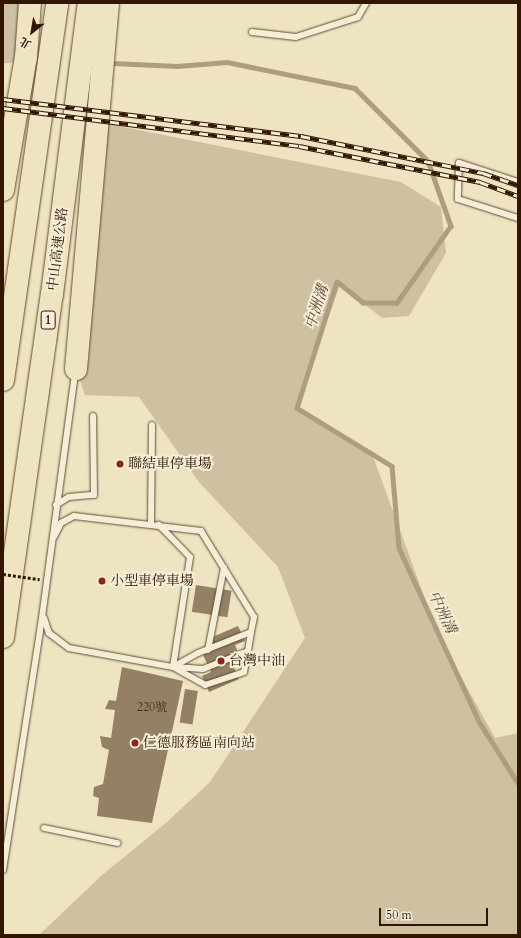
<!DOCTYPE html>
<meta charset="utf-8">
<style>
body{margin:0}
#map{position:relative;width:521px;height:938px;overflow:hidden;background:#eee4c1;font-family:Cardo,"Noto Serif TC",serif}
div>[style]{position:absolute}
.green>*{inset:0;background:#cec1a1}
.stream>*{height:4.5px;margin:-2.25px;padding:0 2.25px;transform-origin:2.25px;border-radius:2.25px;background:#ae9e80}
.building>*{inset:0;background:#948165;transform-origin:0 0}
.roads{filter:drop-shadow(0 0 1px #614a32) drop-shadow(0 0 1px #614a32)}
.lane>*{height:6px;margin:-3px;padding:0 3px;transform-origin:3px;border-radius:3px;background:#f4edd7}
.highway>*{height:22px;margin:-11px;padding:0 11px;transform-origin:11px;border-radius:11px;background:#eee4c1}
.rail>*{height:4.5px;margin-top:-2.25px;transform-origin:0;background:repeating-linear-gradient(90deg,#f4edd7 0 9px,#321602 0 18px);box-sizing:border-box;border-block:1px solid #321602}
.path-bridge>*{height:2.5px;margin-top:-1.25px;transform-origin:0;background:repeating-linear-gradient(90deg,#321602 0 3px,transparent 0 5px)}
.dots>*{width:11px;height:11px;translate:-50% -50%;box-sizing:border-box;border:2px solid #f4edd7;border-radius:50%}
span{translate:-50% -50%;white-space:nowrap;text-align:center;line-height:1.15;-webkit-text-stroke:4px #f4edd7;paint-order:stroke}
.number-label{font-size:12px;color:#4a311b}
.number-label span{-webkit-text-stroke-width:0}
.shield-label span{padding:1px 3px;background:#f4edd7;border:1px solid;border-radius:3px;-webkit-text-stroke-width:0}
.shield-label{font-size:13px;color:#321602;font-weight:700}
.street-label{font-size:14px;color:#321602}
.poi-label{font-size:14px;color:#321602}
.left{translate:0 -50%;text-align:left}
.water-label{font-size:15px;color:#644c34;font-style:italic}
.frame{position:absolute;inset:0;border:4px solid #321602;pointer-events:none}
.north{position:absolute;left:12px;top:12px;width:40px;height:40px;-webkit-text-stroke:3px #f4edd7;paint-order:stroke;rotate:211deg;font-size:11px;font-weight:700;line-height:16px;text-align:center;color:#321602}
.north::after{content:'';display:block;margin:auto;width:14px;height:18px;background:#321602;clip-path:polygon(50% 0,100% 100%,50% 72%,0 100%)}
.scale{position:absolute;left:379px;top:908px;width:109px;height:18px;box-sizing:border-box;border:2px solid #321602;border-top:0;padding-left:5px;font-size:12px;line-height:14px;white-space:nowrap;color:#321602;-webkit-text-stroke:3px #f4edd7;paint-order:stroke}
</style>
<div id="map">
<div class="green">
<div style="clip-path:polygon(3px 3px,29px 3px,25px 57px,10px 63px,3px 63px)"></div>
<div style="clip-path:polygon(98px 122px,401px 182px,441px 207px,446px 253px,409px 316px,382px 318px,340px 285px,296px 407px,371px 451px,439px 637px,495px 738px,518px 733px,518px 935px,39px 935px,101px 876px,167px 822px,210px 782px,305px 638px,278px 567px,199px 482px,139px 397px,85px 395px,76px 369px)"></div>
</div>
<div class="stream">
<div style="left:113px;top:63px;width:64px;rotate:2.7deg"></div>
<div style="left:177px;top:66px;width:50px;rotate:-4.6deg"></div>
<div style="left:227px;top:62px;width:131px;rotate:11.5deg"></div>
<div style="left:355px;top:88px;width:103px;rotate:45deg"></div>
<div style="left:428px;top:161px;width:69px;rotate:70.5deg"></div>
<div style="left:451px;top:226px;width:94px;rotate:125deg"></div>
<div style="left:397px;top:303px;width:34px;rotate:180deg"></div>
<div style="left:363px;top:303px;width:33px;rotate:-141deg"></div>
<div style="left:337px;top:282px;width:132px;rotate:107.6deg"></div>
<div style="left:297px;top:408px;width:111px;rotate:31.4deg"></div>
<div style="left:392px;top:466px;width:82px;rotate:85.1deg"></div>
<div style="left:399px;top:548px;width:193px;rotate:65.2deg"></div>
<div style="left:480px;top:723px;width:71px;rotate:57.7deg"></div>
</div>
<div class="building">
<div style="left:196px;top:585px;width:36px;height:27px;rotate:9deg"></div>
<div style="clip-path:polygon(238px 626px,245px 641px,235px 645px,241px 659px,232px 663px,239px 679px,209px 692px,202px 676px,211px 672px,203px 655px,215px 650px,210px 638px)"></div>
<div style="clip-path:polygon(122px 667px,183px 681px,152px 823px,97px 816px,99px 798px,93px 796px,94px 787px,103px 784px,109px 750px,102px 747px,100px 736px,111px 738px,115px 710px,105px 709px,109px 700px,116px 701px)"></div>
<div style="left:185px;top:689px;width:13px;height:34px;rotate:9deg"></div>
</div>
<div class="roads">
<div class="lane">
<div style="left:252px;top:32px;width:44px;rotate:6.5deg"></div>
<div style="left:296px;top:37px;width:65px;rotate:-17.9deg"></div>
<div style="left:358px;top:17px;width:16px;rotate:-60deg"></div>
<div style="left:518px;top:182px;width:62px;rotate:-162.1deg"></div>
<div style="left:459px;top:163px;width:36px;rotate:92deg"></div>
<div style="left:458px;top:199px;width:63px;rotate:17.6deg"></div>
<div style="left:56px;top:505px;width:15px;rotate:-32deg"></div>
<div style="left:69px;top:497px;width:25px;rotate:-5deg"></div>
<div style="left:94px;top:495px;width:79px;rotate:-90.7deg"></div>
<div style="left:151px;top:524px;width:99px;rotate:-89.4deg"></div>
<div style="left:54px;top:537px;width:16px;rotate:-63deg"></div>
<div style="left:61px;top:523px;width:15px;rotate:-28deg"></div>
<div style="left:74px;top:516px;width:128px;rotate:6.7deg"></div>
<div style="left:201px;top:531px;width:101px;rotate:58.4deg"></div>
<div style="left:254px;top:617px;width:15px;rotate:101deg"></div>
<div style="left:251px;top:632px;width:57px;rotate:158.4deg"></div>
<div style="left:198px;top:653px;width:29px;rotate:151deg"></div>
<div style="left:44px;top:618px;width:16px;rotate:72deg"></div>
<div style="left:49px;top:633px;width:25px;rotate:37deg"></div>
<div style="left:69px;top:648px;width:106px;rotate:10.4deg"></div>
<div style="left:173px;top:667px;width:111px;rotate:-81.2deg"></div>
<div style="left:190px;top:557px;width:45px;rotate:-134.1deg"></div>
<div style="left:208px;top:650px;width:84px;rotate:-79deg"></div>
<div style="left:173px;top:667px;width:37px;rotate:29deg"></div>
<div style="left:205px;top:685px;width:41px;rotate:-18.4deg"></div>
<div style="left:244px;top:672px;width:21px;rotate:-79deg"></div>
<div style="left:175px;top:667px;width:28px;rotate:4deg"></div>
<div style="left:203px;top:669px;width:48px;rotate:-21.8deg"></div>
<div style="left:248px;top:651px;width:19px;rotate:-81deg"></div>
<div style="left:44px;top:828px;width:75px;rotate:11.6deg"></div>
<div style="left:3px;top:870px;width:248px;rotate:-81.2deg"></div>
<div style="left:41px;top:625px;width:254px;rotate:-82.3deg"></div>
</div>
<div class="highway">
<div style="left:3px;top:190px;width:135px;rotate:-80.2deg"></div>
<div style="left:26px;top:57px;width:54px;rotate:-85.8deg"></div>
<div style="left:76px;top:369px;width:367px;rotate:-85deg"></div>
<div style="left:3px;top:380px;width:381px;rotate:-81.8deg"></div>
<div style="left:3px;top:637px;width:346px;rotate:-81.9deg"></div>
<div style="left:52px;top:294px;width:293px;rotate:-82.8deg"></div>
</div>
</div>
<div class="rail">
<div style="left:3px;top:99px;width:300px;rotate:7.1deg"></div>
<div style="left:301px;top:136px;width:186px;rotate:11.5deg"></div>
<div style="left:483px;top:173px;width:37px;rotate:19deg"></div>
<div style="left:3px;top:108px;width:298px;rotate:7.3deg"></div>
<div style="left:299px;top:146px;width:185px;rotate:11.2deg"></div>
<div style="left:480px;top:182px;width:40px;rotate:20.2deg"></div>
</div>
<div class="path-bridge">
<div style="left:3px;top:574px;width:37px;rotate:8deg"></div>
</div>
<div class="dots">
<div style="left:120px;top:464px;background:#8f2418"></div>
<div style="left:102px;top:581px;background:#8f2418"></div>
<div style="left:221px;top:661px;background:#8f2418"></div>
<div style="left:135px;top:743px;background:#8f2418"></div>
</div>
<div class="number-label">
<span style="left:152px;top:708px">220號</span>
</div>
<div class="shield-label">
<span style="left:48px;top:320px">1</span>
</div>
<div class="street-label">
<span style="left:58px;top:249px;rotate:-83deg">中山高速公路</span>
</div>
<div class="poi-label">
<span class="left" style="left:128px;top:464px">聯結車停車場</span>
<span class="left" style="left:110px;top:581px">小型車停車場</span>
<span class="left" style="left:229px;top:661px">台灣中油</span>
<span class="left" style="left:143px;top:743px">仁德服務區南向站</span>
</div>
<div class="water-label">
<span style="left:317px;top:307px;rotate:-72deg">中洲溝</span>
<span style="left:442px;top:612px;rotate:65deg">中洲溝</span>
</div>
<div class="frame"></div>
<div class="north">北</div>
<div class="scale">50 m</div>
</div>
